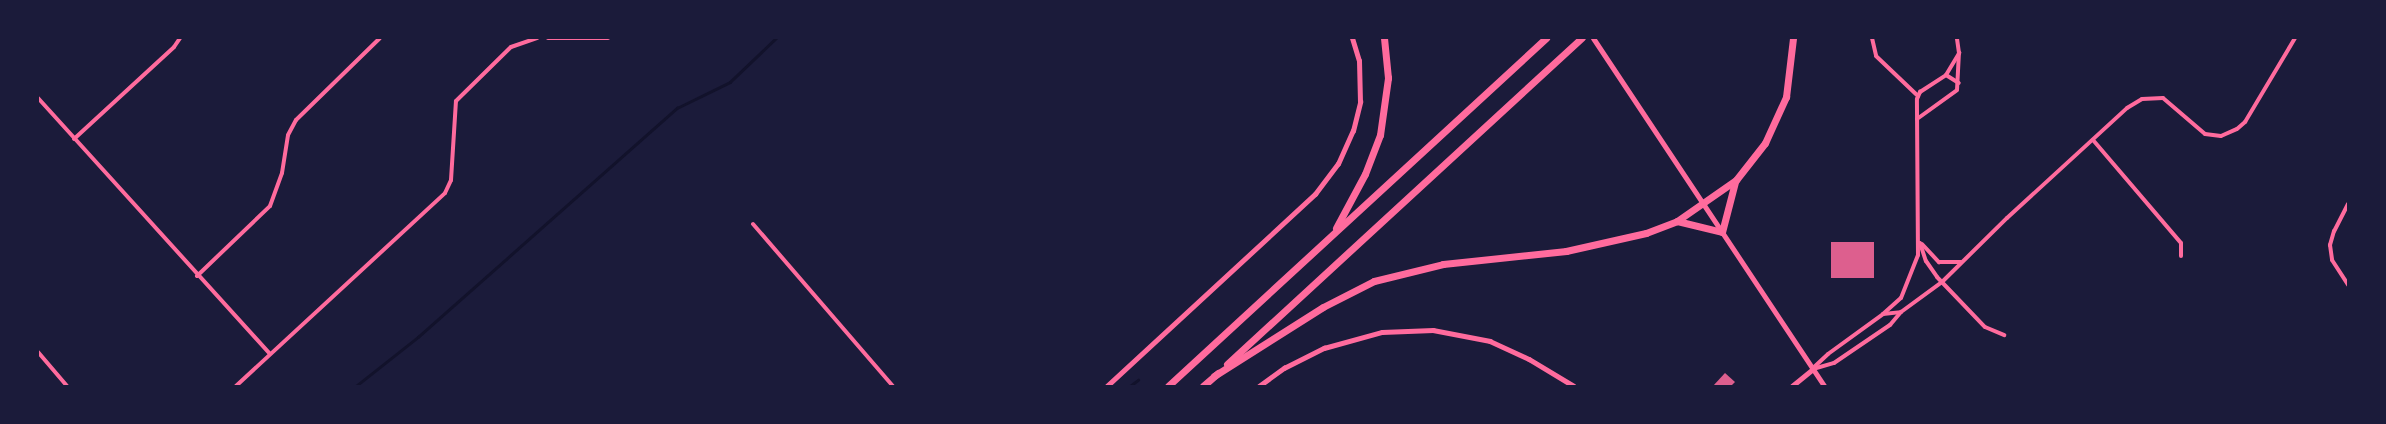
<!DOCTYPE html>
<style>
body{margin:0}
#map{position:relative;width:2386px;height:424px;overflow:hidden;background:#1b1b3a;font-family:"Fira Sans",sans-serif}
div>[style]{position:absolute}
.stream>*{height:2.5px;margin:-1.25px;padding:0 1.25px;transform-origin:1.25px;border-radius:1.25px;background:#12122b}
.building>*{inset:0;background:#dd5f8e;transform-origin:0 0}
.minor>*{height:4px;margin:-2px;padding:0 2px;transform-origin:2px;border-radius:2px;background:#ff6b9d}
.tertiary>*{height:4.5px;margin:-2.25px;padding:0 2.25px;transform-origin:2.25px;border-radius:2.25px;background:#ff6b9d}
.secondary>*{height:5px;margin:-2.5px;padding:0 2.5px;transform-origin:2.5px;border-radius:2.5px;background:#ff6b9d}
.motorway>*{height:7px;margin:-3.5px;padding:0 3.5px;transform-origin:3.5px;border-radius:3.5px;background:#ff6b9d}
span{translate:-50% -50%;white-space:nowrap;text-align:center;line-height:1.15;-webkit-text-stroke:5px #1b1b3a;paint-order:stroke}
.frame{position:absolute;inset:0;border:39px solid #1b1b3a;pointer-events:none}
</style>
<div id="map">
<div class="stream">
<div style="left:356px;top:386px;width:79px;rotate:-38.3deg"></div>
<div style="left:418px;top:337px;width:346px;rotate:-41.5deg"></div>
<div style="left:677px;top:108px;width:59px;rotate:-26.1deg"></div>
<div style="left:730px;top:82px;width:64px;rotate:-43.7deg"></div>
<div style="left:1130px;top:386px;width:10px;rotate:-37deg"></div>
</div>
<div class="building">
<div style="left:1831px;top:242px;width:43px;height:36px"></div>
<div style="clip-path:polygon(1725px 373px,1735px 382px,1731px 386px,1713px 386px)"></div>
</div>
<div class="minor">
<div style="left:548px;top:38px;width:60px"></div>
<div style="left:1872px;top:38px;width:18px;rotate:77deg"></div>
<div style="left:1876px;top:56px;width:58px;rotate:43.6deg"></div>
<div style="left:1946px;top:75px;width:26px;rotate:-59deg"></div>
<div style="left:1959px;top:53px;width:15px;rotate:-98deg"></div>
<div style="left:1946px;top:75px;width:15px;rotate:32deg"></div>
<div style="left:38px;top:98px;width:345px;rotate:47.8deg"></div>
<div style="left:1917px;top:119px;width:49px;rotate:-35.9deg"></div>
<div style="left:1957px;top:90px;width:37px;rotate:-87deg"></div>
<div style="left:74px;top:139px;width:136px;rotate:-42.6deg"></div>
<div style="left:174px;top:47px;width:11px;rotate:-56deg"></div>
<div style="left:2093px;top:140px;width:135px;rotate:49.5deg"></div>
<div style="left:2181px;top:243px;width:13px;rotate:90deg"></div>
<div style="left:2348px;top:204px;width:30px;rotate:117deg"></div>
<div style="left:2334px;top:231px;width:15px;rotate:106deg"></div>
<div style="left:2330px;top:245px;width:15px;rotate:82deg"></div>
<div style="left:2332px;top:260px;width:30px;rotate:57deg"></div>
<div style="left:753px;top:224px;width:214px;rotate:49.2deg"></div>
<div style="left:1920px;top:243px;width:19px;rotate:72deg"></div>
<div style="left:1926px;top:261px;width:19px;rotate:55deg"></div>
<div style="left:1937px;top:277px;width:69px;rotate:46.2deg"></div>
<div style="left:1985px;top:327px;width:21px;rotate:23deg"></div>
<div style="left:1922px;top:244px;width:25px;rotate:47deg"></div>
<div style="left:1939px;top:262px;width:22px"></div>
<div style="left:197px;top:276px;width:101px;rotate:-43.8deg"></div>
<div style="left:270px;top:206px;width:35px;rotate:-70deg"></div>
<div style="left:282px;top:173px;width:38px;rotate:-81deg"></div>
<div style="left:288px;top:135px;width:17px;rotate:-62deg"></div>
<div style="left:296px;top:120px;width:117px;rotate:-44.3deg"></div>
<div style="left:1883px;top:314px;width:24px;rotate:-42deg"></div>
<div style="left:1901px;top:298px;width:46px;rotate:-68.4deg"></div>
<div style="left:1918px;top:255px;width:156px;rotate:-90.4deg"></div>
<div style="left:1917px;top:99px;width:8px;rotate:-67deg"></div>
<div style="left:1920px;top:92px;width:31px;rotate:-33deg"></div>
<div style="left:38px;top:352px;width:45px;rotate:49.5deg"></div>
<div style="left:1812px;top:369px;width:22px;rotate:-43deg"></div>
<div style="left:1828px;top:354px;width:68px;rotate:-36deg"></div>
<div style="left:1883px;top:314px;width:18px;rotate:-6deg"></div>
<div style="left:1813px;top:369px;width:22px;rotate:-16deg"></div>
<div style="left:1834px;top:363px;width:68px;rotate:-34.2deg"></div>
<div style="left:1890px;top:325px;width:17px;rotate:-50deg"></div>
<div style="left:1901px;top:312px;width:51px;rotate:-36.2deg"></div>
<div style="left:1942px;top:282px;width:91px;rotate:-44.6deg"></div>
<div style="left:2007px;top:218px;width:163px;rotate:-42.5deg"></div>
<div style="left:2127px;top:108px;width:17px;rotate:-31deg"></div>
<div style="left:2142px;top:99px;width:21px;rotate:-3deg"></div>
<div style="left:2163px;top:98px;width:55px;rotate:40.6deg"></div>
<div style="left:2205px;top:134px;width:16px;rotate:7deg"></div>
<div style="left:2221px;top:136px;width:17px;rotate:-24deg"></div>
<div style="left:2237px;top:129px;width:11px;rotate:-41deg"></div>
<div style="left:2245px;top:122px;width:98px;rotate:-59.2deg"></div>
<div style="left:236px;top:386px;width:284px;rotate:-42.7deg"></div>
<div style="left:445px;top:193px;width:14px;rotate:-65deg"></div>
<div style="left:451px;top:180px;width:79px;rotate:-86.4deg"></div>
<div style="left:456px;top:101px;width:77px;rotate:-44.5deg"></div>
<div style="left:511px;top:47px;width:28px;rotate:-19deg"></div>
</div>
<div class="tertiary">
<div style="left:1107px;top:386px;width:283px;rotate:-42.7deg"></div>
<div style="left:1315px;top:194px;width:38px;rotate:-53deg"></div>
<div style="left:1338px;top:164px;width:36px;rotate:-66deg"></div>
<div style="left:1353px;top:131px;width:30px;rotate:-76deg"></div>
<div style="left:1360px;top:102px;width:41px;rotate:-91.4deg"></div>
<div style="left:1359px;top:61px;width:24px;rotate:-107deg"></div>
<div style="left:1259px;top:386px;width:31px;rotate:-36deg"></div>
<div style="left:1284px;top:368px;width:45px;rotate:-26.6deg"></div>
<div style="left:1324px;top:348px;width:60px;rotate:-15.4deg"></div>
<div style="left:1382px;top:332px;width:51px;rotate:-2.2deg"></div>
<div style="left:1433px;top:330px;width:58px;rotate:10.9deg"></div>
<div style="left:1490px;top:341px;width:43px;rotate:24.8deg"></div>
<div style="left:1529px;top:359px;width:52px;rotate:31deg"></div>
<div style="left:1792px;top:386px;width:26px;rotate:-39deg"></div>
</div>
<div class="secondary">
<div style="left:1593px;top:38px;width:418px;rotate:56.4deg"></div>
</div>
<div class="motorway">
<div style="left:1677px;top:221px;width:46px;rotate:13.7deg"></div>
<div style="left:1722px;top:232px;width:52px;rotate:-75.4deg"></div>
<div style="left:1336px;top:228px;width:61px;rotate:-61.8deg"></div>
<div style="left:1365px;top:174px;width:42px;rotate:-69deg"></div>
<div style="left:1380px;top:135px;width:58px;rotate:-82deg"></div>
<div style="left:1388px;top:78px;width:40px;rotate:-95.7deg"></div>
<div style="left:1227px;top:364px;width:482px;rotate:-42.6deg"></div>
<div style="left:1214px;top:376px;width:129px;rotate:-32.3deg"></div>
<div style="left:1323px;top:307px;width:57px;rotate:-27deg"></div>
<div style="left:1374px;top:281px;width:71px;rotate:-13.8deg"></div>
<div style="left:1443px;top:264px;width:124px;rotate:-6deg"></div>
<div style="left:1566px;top:251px;width:82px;rotate:-12.7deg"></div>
<div style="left:1646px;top:233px;width:33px;rotate:-21deg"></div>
<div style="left:1677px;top:221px;width:72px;rotate:-34.8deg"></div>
<div style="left:1736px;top:180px;width:47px;rotate:-51.9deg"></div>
<div style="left:1765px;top:143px;width:51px;rotate:-65.5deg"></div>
<div style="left:1786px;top:97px;width:59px;rotate:-83.2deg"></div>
<div style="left:1168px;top:386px;width:514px;rotate:-42.63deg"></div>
<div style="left:1203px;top:386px;width:20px;rotate:-41deg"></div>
</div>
<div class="frame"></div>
</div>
